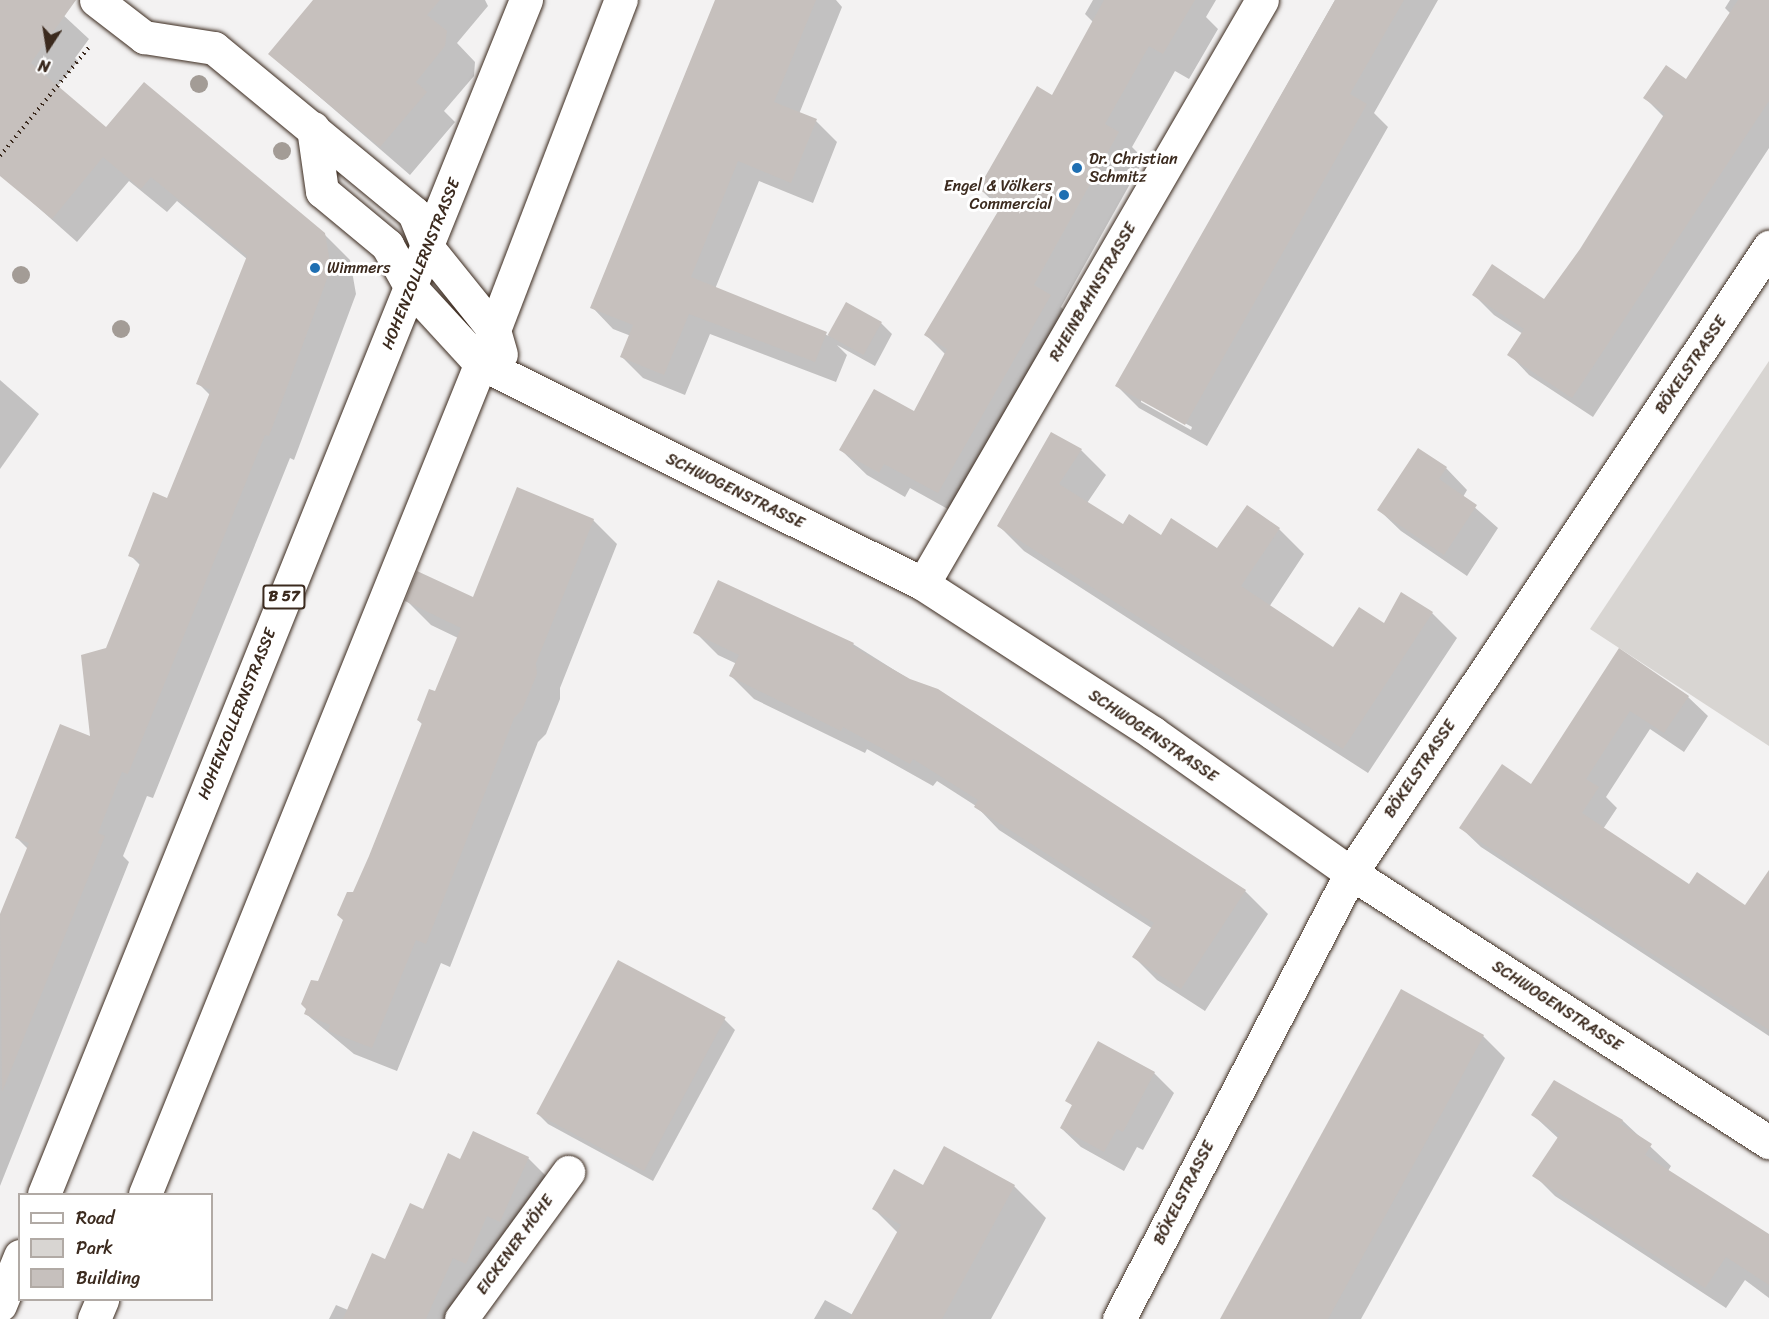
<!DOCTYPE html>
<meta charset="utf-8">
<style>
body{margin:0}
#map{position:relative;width:1769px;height:1319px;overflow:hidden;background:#f3f2f2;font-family:Sriracha,sans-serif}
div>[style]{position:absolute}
.green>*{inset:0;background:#d8d5d2}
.shadow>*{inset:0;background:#0003}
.building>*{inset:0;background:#c6c0bd;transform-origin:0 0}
.path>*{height:4px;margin-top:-2px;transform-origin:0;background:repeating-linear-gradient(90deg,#3b2a1e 0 1.5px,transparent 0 6px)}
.roads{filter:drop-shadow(0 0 2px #3b2a1e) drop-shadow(0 0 2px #3b2a1e)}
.minor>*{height:33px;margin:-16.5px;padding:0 16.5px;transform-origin:16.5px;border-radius:16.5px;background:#fff}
.major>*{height:33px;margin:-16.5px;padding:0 16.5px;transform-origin:16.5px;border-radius:16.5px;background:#fff}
.trees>*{width:18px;height:18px;margin:-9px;border-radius:50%;background:#a39c96}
.dots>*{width:16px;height:16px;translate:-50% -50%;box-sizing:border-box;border:3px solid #fff;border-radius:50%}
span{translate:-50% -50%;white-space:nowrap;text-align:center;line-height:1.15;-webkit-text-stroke:6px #fff;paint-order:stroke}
.shield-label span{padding:2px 4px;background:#fff;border:2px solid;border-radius:4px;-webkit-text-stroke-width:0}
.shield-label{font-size:15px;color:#3b2a1e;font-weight:700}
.poi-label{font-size:16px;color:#3b2a1e}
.left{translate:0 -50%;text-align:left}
.right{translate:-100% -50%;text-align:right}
.street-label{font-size:16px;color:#3b2a1e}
.legend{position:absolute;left:18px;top:1193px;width:195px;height:108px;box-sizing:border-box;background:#fff;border:2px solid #b1aaa5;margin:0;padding:8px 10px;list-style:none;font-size:18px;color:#3b2a1e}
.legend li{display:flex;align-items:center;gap:12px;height:30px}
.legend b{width:30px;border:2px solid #b1aaa5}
.north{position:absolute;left:18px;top:18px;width:60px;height:60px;-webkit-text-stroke:4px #fff;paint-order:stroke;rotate:192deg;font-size:16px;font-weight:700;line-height:24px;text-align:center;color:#3b2a1e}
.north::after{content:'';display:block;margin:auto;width:21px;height:27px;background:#3b2a1e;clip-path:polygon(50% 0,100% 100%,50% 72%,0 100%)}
</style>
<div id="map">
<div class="green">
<div style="clip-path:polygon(1769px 361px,1769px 746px,1590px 629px)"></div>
</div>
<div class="shadow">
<div style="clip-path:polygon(0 0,47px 0,89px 39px,75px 58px,78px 61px,57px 87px,106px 129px,324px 234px,350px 260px,356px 294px,294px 460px,290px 458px,153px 798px,147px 796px,123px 856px,129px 862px,0 1186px,0 918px,28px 849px,16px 837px,92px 738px,107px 649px,141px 566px,130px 555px,168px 500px,210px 395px,198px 383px,247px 259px,177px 201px,167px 212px,129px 181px,77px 242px,14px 186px,0 110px)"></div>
<div style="clip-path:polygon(318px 0,485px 0,488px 6px,457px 43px,475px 62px,474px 76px,444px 111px,455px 122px,410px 175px,270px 54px)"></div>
<div style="clip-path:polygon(717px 0,836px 0,842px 7px,799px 114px,816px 121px,837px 142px,813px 203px,759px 181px,715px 289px,829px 336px,847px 304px,881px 323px,892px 334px,875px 366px,837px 345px,847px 355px,836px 382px,710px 334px,685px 395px,643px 378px,622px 357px,631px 336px,613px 329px,592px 307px)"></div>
<div style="clip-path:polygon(1093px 0,1216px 0,1206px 17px,1218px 29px,1189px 79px,1175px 71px,1132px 147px,1144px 159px,1061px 307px,1076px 322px,964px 518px,910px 488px,905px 497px,867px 475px,841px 450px,915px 413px,946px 355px,926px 335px,1001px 209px,980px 189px,1053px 97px,1093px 22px,1085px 14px)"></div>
<div style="clip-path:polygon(evenodd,1335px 0,1438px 0,1374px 113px,1388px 127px,1207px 446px,1139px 408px,1117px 386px,1335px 0,1141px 399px,1192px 427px,1191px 430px,1141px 402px,1141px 399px)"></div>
<div style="clip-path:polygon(1730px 0,1769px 0,1769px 148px,1593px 417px,1529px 375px,1509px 354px,1523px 334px,1494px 315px,1474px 295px,1544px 301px,1581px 250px,1664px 117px,1645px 98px,1686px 81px,1731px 14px,1725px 8px)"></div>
<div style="clip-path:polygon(0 380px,39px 414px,0 469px)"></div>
<div style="clip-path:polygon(1081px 450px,1106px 475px,1087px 503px,1123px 526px,1218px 550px,1279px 529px,1304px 554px,1269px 607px,1333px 649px,1384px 625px,1432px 613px,1457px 638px,1368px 773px,1024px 551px,999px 526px)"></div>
<div style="clip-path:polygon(1446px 468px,1467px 490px,1463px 497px,1498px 528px,1467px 576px,1401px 531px,1379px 510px)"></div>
<div style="clip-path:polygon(593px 520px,617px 544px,560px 688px,560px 699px,546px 734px,538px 742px,450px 967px,441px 963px,397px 1071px,354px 1054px,306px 1014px,423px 725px,418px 720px,436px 693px,458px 638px,431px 625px,407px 601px,474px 599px)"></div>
<div style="clip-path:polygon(695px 632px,853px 644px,1245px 891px,1268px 914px,1205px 1011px,1157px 980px,1134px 957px,1153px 929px,999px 830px,976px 806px,937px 781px,933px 786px,867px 749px,865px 753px,754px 699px,731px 676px,737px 664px,718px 655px)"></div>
<div style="clip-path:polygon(1619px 650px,1688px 697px,1708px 716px,1684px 752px,1650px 729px,1606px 797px,1617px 808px,1603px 829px,1689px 886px,1745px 907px,1769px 909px,1769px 1036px,1481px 847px,1461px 828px,1532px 786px)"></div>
<div style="clip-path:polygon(724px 1019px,735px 1030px,653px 1181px,548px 1124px,537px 1113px)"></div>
<div style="clip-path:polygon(1483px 1036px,1505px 1058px,1361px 1319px,1221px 1319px)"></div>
<div style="clip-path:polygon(1098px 1043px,1154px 1073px,1174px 1093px,1143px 1150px,1137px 1147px,1124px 1171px,1081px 1147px,1061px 1128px,1073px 1106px,1067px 1100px)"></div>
<div style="clip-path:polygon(1555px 1082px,1623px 1121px,1671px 1166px,1668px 1171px,1769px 1236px,1769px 1298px,1745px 1280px,1726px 1308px,1555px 1196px,1534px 1175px,1559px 1139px,1533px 1115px)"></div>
<div style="clip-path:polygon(528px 1158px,550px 1180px,457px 1319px,329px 1319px,336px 1305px,348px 1310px,461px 1161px)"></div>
<div style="clip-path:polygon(1014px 1186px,1046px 1218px,991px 1319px,814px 1319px,825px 1300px,853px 1315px,898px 1233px,874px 1209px,923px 1187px)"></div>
</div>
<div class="building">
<div style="clip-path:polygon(0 0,76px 0,31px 63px,106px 127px,144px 82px,325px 233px,331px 268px,269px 436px,265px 435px,128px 774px,122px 772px,98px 833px,105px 836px,2px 1092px,0 914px,29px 843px,15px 838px,60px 724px,90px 736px,81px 655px,106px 648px,141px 561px,128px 556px,153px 492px,167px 498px,211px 390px,196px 384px,247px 256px,151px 177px,141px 189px,103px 157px,52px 219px,0 176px)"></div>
<div style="clip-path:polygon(313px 0,440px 0,427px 15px,447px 31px,445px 46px,416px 82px,427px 92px,380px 147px,268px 54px)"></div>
<div style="clip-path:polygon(715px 0,816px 0,774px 102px,817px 119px,791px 183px,738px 161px,691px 277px,827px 332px,815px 362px,689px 314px,664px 375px,620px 357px,633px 325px,590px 308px)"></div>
<div style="clip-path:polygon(1104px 0,1195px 0,1163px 54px,1149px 46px,1105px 124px,1119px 132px,1034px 285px,1051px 295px,938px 493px,884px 464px,879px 473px,839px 450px,874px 389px,914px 411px,947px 349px,924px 335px,1003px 203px,978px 189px,1037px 86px,1052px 95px)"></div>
<div style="clip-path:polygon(1335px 0,1404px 0,1350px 94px,1367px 104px,1185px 425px,1115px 386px)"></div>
<div style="clip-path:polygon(1738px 0,1769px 0,1769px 101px,1572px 398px,1507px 355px,1524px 329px,1472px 295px,1492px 264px,1544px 299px,1580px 249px,1665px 113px,1643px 98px,1666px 65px,1686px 79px)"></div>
<div style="left:846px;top:302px;width:41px;height:38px;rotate:29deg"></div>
<div style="clip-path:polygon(1051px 432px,1082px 449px,1059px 484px,1123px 524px,1129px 514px,1161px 535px,1171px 518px,1217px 548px,1247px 505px,1280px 528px,1241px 586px,1333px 647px,1359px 607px,1384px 623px,1401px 592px,1433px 612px,1343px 749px,997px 526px)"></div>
<div style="clip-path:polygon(1418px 448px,1447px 467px,1439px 479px,1477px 505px,1444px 555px,1377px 510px)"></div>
<div style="clip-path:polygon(517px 487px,594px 519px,536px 663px,537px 674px,522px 710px,514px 718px,426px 944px,416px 940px,372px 1048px,328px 1031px,330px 1025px,304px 1014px,306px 1009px,301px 1004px,311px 980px,318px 981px,343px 920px,337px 915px,347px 892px,353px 892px,369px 856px,422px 723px,417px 720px,429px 689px,435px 691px,461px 628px,405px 601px,417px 571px,473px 597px)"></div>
<div style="clip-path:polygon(718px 580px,854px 643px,852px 646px,910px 679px,938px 689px,1246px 890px,1181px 989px,1132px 957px,1154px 923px,974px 807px,978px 800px,913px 759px,910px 764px,843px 727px,841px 731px,729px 676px,739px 655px,693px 633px)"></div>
<div style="clip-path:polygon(1619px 648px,1689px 696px,1664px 733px,1630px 711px,1586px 779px,1599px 787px,1582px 813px,1689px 884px,1697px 872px,1745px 905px,1769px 870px,1769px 1030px,1459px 828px,1502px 764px,1531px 784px)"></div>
<div style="left:618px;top:960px;width:122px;height:174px;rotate:28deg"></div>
<div style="clip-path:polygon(1401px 989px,1484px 1035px,1442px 1113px,1328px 1319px,1220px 1319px)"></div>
<div style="clip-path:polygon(1098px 1041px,1155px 1072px,1123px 1132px,1117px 1129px,1104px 1152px,1060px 1128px,1072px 1105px,1065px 1101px)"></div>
<div style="clip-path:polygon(1554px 1080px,1623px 1120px,1621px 1124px,1652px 1144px,1645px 1155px,1769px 1234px,1769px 1285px,1726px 1257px,1705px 1288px,1532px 1176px,1560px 1134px,1531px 1115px)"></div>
<div style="clip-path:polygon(473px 1131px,529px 1157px,500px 1222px,487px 1216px,466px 1264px,453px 1258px,426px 1319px,343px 1319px,372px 1253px,385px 1259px,410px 1203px,423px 1209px,448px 1153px,460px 1159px)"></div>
<div style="clip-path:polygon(944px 1146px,1015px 1185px,942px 1319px,849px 1319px,901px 1225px,872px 1209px,894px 1169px,923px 1185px)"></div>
</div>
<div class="path">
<div style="left:0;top:156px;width:142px;rotate:-50.7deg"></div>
</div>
<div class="roads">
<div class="minor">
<div style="left:96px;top:0;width:61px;rotate:37.6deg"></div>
<div style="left:144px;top:37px;width:71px;rotate:8.9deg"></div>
<div style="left:214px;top:48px;width:259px;rotate:39.5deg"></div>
<div style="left:414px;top:213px;width:38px;rotate:68deg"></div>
<div style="left:428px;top:248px;width:105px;rotate:51.2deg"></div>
<div style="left:494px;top:330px;width:25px;rotate:74deg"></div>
<div style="left:313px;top:128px;width:64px;rotate:81.9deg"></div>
<div style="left:322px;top:191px;width:85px;rotate:39.7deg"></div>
<div style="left:387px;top:245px;width:49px;rotate:60.8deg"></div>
<div style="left:411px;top:288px;width:102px;rotate:47.4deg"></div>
<div style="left:480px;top:363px;width:495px;rotate:26.5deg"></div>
<div style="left:923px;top:584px;width:274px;rotate:32.9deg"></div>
<div style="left:1153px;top:733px;width:242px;rotate:35.3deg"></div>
<div style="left:1351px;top:873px;width:497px;rotate:32.8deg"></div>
<div style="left:923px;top:584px;width:675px;rotate:-59.87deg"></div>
<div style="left:461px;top:1319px;width:182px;rotate:-53.9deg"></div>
<div style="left:1119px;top:1319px;width:503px;rotate:-62.52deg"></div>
<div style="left:1351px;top:873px;width:753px;rotate:-56.27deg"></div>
</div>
<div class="major">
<div style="left:44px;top:1194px;width:1288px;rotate:-68.02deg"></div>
<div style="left:145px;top:1194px;width:932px;rotate:-68deg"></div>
<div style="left:494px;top:330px;width:354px;rotate:-69deg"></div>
<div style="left:0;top:1305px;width:53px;rotate:-67.8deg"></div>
<div style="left:94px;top:1319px;width:21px;rotate:-67deg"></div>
</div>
</div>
<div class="trees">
<div style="left:199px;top:84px"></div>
<div style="left:282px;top:151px"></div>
<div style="left:21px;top:275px"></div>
<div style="left:121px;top:329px"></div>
</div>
<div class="dots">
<div style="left:1077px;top:168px;background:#1f6fb2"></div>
<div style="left:1064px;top:195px;background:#1f6fb2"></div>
<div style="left:315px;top:268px;background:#1f6fb2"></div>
</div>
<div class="shield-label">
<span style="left:284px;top:597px">B 57</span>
</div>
<div class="poi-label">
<span class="left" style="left:1089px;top:168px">Dr. Christian<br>Schmitz</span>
<span class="right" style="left:1052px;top:195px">Engel &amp; Völkers<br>Commercial</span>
<span class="left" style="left:327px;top:268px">Wimmers</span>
</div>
<div class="street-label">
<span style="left:421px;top:264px;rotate:-68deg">HOHENZOLLERNSTRASSE</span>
<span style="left:1093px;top:292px;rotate:-60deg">RHEINBAHNSTRASSE</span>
<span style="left:1691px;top:365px;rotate:-56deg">BÖKELSTRASSE</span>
<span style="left:735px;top:491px;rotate:26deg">SCHWOGENSTRASSE</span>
<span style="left:237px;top:714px;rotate:-68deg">HOHENZOLLERNSTRASSE</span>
<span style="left:1153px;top:736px;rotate:34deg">SCHWOGENSTRASSE</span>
<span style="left:1420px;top:769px;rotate:-56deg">BÖKELSTRASSE</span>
<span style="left:1557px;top:1006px;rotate:33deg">SCHWOGENSTRASSE</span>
<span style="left:1184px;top:1193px;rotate:-63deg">BÖKELSTRASSE</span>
<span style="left:515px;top:1245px;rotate:-54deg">EICKENER HÖHE</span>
</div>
<ul class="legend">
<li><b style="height:8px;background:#fff"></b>Road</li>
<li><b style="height:16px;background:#d8d5d2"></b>Park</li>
<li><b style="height:16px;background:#c6c0bd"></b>Building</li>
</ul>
<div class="north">N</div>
</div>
